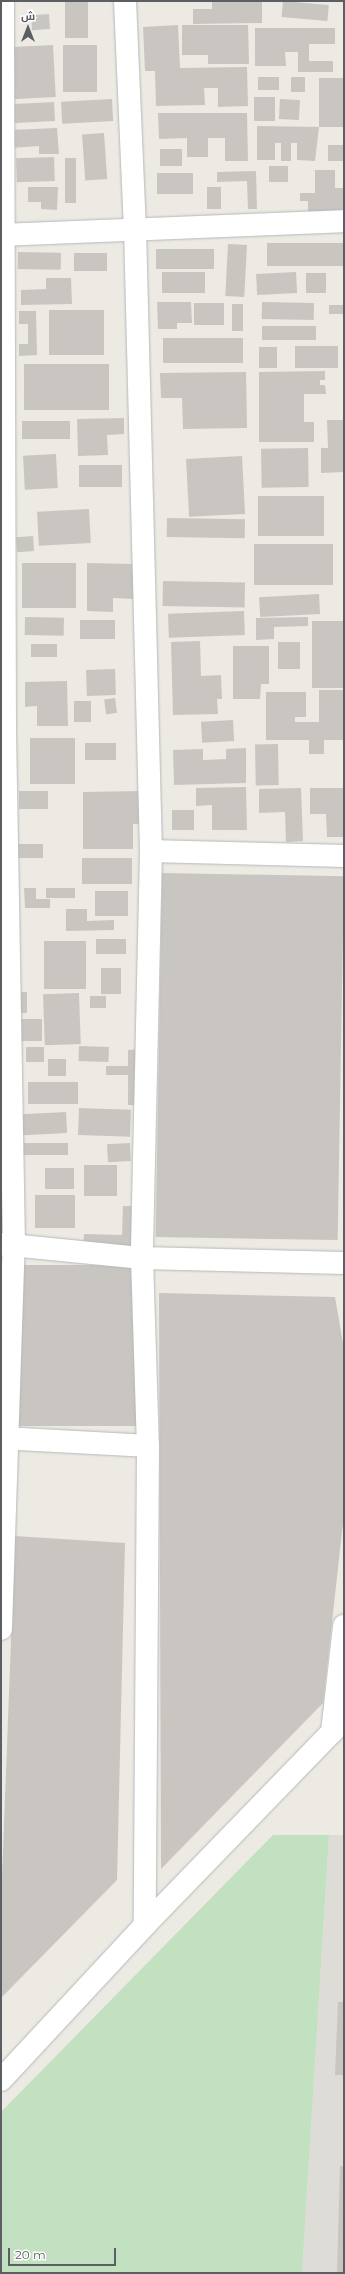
<!DOCTYPE html>
<meta charset="utf-8">
<style>
body{margin:0}
#map{position:relative;width:345px;height:2274px;overflow:hidden;background:#eceae2;font-family:Montserrat,Cairo,sans-serif}
div>[style]{position:absolute}
.industrial>*{inset:0;background:#dedcd7}
.green>*{inset:0;background:#c1e1c1}
.building>*{inset:0;background:#c9c6c2;transform-origin:0 0}
.roads{filter:drop-shadow(0 0 1px #b5b8bc) drop-shadow(0 0 1px #b5b8bc)}
.minor>*{height:22px;margin:-11px;padding:0 11px;transform-origin:11px;border-radius:11px;background:#fff}
span{translate:-50% -50%;white-space:nowrap;text-align:center;line-height:1.15;-webkit-text-stroke:4px #fff;paint-order:stroke}
.frame{position:absolute;inset:0;border:2px solid #5b5e62;pointer-events:none}
.north{position:absolute;left:8px;top:8px;width:40px;height:40px;-webkit-text-stroke:3px #fff;paint-order:stroke;rotate:0deg;font-size:11px;font-weight:700;line-height:16px;text-align:center;color:#5b5e62}
.north::after{content:'';display:block;margin:auto;width:14px;height:18px;background:#5b5e62;clip-path:polygon(50% 0,100% 100%,50% 72%,0 100%)}
.scale{position:absolute;left:8px;top:2248px;width:108px;height:18px;box-sizing:border-box;border:2px solid #5b5e62;border-top:0;padding-left:5px;font-size:12px;line-height:14px;white-space:nowrap;color:#5b5e62;-webkit-text-stroke:3px #fff;paint-order:stroke}
</style>
<div id="map">
<div class="industrial">
<div style="clip-path:polygon(329px 1835px,344px 1835px,344px 2273px,302px 2273px)"></div>
</div>
<div class="green">
<div style="clip-path:polygon(273px 1835px,329px 1835px,302px 2273px,1px 2273px,1px 2112px)"></div>
</div>
<div class="building">
<div style="left:65px;top:1px;width:23px;height:37px"></div>
<div style="clip-path:polygon(212px 1px,262px 1px,262px 23px,193px 24px,193px 9px,212px 9px)"></div>
<div style="left:283px;top:1px;width:46px;height:16px;rotate:5deg"></div>
<div style="left:49px;top:14px;width:15px;height:18px;rotate:86deg"></div>
<div style="clip-path:polygon(178px 25px,180px 68px,247px 67px,248px 106px,218px 107px,218px 88px,204px 88px,205px 105px,156px 106px,155px 71px,145px 71px,143px 27px)"></div>
<div style="clip-path:polygon(182px 25px,248px 25px,249px 64px,208px 64px,208px 55px,182px 55px)"></div>
<div style="clip-path:polygon(255px 28px,335px 28px,335px 44px,309px 44px,309px 61px,333px 61px,333px 72px,298px 72px,298px 52px,285px 52px,286px 66px,255px 66px)"></div>
<div style="left:53px;top:45px;width:52px;height:44px;rotate:87deg"></div>
<div style="left:63px;top:45px;width:34px;height:47px"></div>
<div style="left:258px;top:77px;width:21px;height:13px"></div>
<div style="left:291px;top:77px;width:14px;height:15px"></div>
<div style="left:319px;top:78px;width:25px;height:49px"></div>
<div style="left:254px;top:97px;width:21px;height:24px"></div>
<div style="left:112px;top:99px;width:22px;height:51px;rotate:87deg"></div>
<div style="left:280px;top:99px;width:20px;height:20px;rotate:3deg"></div>
<div style="left:54px;top:102px;width:19px;height:45px;rotate:87deg"></div>
<div style="clip-path:polygon(158px 113px,247px 113px,248px 161px,225px 161px,225px 138px,208px 138px,208px 157px,187px 157px,187px 138px,159px 139px)"></div>
<div style="clip-path:polygon(257px 126px,319px 127px,315px 161px,297px 160px,297px 143px,291px 143px,291px 161px,281px 161px,281px 143px,275px 143px,275px 160px,257px 160px)"></div>
<div style="clip-path:polygon(57px 128px,59px 154px,39px 154px,39px 146px,11px 148px,10px 130px)"></div>
<div style="left:104px;top:133px;width:46px;height:22px;rotate:86deg"></div>
<div style="left:328px;top:145px;width:16px;height:16px"></div>
<div style="left:160px;top:149px;width:22px;height:17px"></div>
<div style="left:54px;top:157px;width:24px;height:38px;rotate:88deg"></div>
<div style="left:65px;top:158px;width:11px;height:45px"></div>
<div style="left:288px;top:166px;width:16px;height:19px;rotate:90deg"></div>
<div style="clip-path:polygon(315px 170px,335px 170px,335px 188px,344px 188px,344px 212px,308px 212px,308px 201px,300px 201px,300px 193px,315px 193px)"></div>
<div style="clip-path:polygon(256px 171px,257px 209px,248px 209px,247px 181px,217px 182px,217px 172px)"></div>
<div style="left:157px;top:173px;width:36px;height:21px"></div>
<div style="clip-path:polygon(28px 187px,58px 187px,57px 210px,41px 209px,41px 202px,28px 202px)"></div>
<div style="left:207px;top:187px;width:14px;height:22px"></div>
<div style="left:344px;top:243px;width:23px;height:77px;rotate:90deg"></div>
<div style="left:228px;top:244px;width:19px;height:52px;rotate:3deg"></div>
<div style="left:156px;top:249px;width:58px;height:20px"></div>
<div style="left:18px;top:252px;width:43px;height:17px;rotate:1deg"></div>
<div style="left:74px;top:253px;width:33px;height:18px"></div>
<div style="left:162px;top:272px;width:43px;height:21px"></div>
<div style="left:296px;top:272px;width:21px;height:40px;rotate:87deg"></div>
<div style="left:306px;top:273px;width:20px;height:20px"></div>
<div style="clip-path:polygon(46px 278px,71px 278px,72px 304px,21px 305px,21px 290px,46px 289px)"></div>
<div style="clip-path:polygon(157px 302px,191px 302px,192px 323px,177px 323px,177px 329px,158px 329px)"></div>
<div style="left:262px;top:302px;width:52px;height:17px;rotate:1deg"></div>
<div style="left:194px;top:303px;width:30px;height:22px"></div>
<div style="left:232px;top:304px;width:11px;height:27px"></div>
<div style="left:329px;top:305px;width:15px;height:9px"></div>
<div style="left:49px;top:310px;width:55px;height:45px"></div>
<div style="clip-path:polygon(19px 311px,36px 311px,37px 355px,19px 356px,19px 344px,28px 344px,28px 324px,19px 324px)"></div>
<div style="left:262px;top:326px;width:54px;height:14px"></div>
<div style="left:243px;top:338px;width:25px;height:80px;rotate:90deg"></div>
<div style="left:295px;top:346px;width:43px;height:22px"></div>
<div style="left:259px;top:347px;width:18px;height:21px"></div>
<div style="left:109px;top:364px;width:46px;height:85px;rotate:90deg"></div>
<div style="clip-path:polygon(325px 371px,325px 380px,320px 380px,320px 385px,325px 385px,326px 394px,304px 394px,304px 422px,314px 422px,314px 442px,259px 442px,259px 372px)"></div>
<div style="clip-path:polygon(246px 372px,247px 428px,183px 429px,182px 398px,161px 398px,160px 373px)"></div>
<div style="clip-path:polygon(124px 418px,124px 434px,107px 435px,108px 455px,78px 456px,77px 419px)"></div>
<div style="clip-path:polygon(327px 420px,344px 420px,344px 472px,321px 473px,321px 448px,328px 448px)"></div>
<div style="left:70px;top:421px;width:18px;height:48px;rotate:90deg"></div>
<div style="left:308px;top:448px;width:39px;height:47px;rotate:89deg"></div>
<div style="left:56px;top:454px;width:34px;height:33px;rotate:87deg"></div>
<div style="left:242px;top:456px;width:58px;height:56px;rotate:87deg"></div>
<div style="left:79px;top:465px;width:43px;height:22px"></div>
<div style="left:258px;top:496px;width:66px;height:40px"></div>
<div style="left:89px;top:509px;width:34px;height:52px;rotate:87deg"></div>
<div style="left:167px;top:518px;width:78px;height:19px;rotate:1deg"></div>
<div style="left:33px;top:536px;width:15px;height:17px;rotate:86deg"></div>
<div style="left:254px;top:544px;width:79px;height:41px"></div>
<div style="left:22px;top:563px;width:54px;height:45px"></div>
<div style="clip-path:polygon(87px 563px,134px 564px,134px 599px,113px 598px,113px 612px,87px 611px)"></div>
<div style="left:163px;top:581px;width:82px;height:25px;rotate:1deg"></div>
<div style="left:319px;top:594px;width:20px;height:60px;rotate:87deg"></div>
<div style="left:244px;top:611px;width:24px;height:76px;rotate:88deg"></div>
<div style="left:25px;top:617px;width:39px;height:18px;rotate:1deg"></div>
<div style="clip-path:polygon(308px 617px,308px 626px,274px 627px,274px 639px,256px 640px,256px 618px)"></div>
<div style="left:80px;top:620px;width:35px;height:19px"></div>
<div style="left:312px;top:621px;width:32px;height:67px"></div>
<div style="clip-path:polygon(200px 641px,201px 676px,221px 675px,222px 699px,217px 699px,218px 714px,173px 715px,171px 642px)"></div>
<div style="left:278px;top:642px;width:22px;height:27px"></div>
<div style="left:31px;top:644px;width:26px;height:13px"></div>
<div style="clip-path:polygon(233px 646px,269px 646px,269px 684px,261px 684px,260px 699px,233px 699px)"></div>
<div style="left:115px;top:669px;width:26px;height:29px;rotate:88deg"></div>
<div style="clip-path:polygon(67px 681px,68px 726px,37px 726px,37px 706px,25px 707px,25px 682px)"></div>
<div style="clip-path:polygon(319px 690px,344px 690px,344px 740px,324px 740px,324px 754px,309px 754px,309px 740px,266px 740px,266px 692px,306px 692px,306px 717px,295px 717px,295px 722px,319px 722px)"></div>
<div style="left:115px;top:698px;width:15px;height:11px;rotate:82deg"></div>
<div style="left:91px;top:701px;width:21px;height:17px;rotate:90deg"></div>
<div style="left:233px;top:720px;width:21px;height:32px;rotate:87deg"></div>
<div style="left:30px;top:738px;width:45px;height:46px"></div>
<div style="left:85px;top:743px;width:31px;height:17px"></div>
<div style="left:278px;top:744px;width:41px;height:23px;rotate:89deg"></div>
<div style="clip-path:polygon(246px 748px,246px 783px,174px 785px,173px 750px,203px 749px,203px 760px,226px 759px,226px 749px)"></div>
<div style="clip-path:polygon(246px 787px,247px 830px,212px 830px,212px 805px,196px 806px,196px 788px)"></div>
<div style="clip-path:polygon(301px 788px,303px 841px,286px 842px,285px 812px,259px 813px,259px 789px)"></div>
<div style="clip-path:polygon(310px 788px,344px 788px,344px 837px,327px 837px,326px 814px,310px 814px)"></div>
<div style="left:19px;top:791px;width:29px;height:18px"></div>
<div style="clip-path:polygon(142px 791px,142px 824px,133px 824px,133px 849px,83px 849px,83px 792px)"></div>
<div style="left:172px;top:810px;width:22px;height:20px"></div>
<div style="left:17px;top:844px;width:26px;height:14px"></div>
<div style="left:82px;top:858px;width:50px;height:26px"></div>
<div style="left:162px;top:873px;width:182px;height:364px;rotate:1deg"></div>
<div style="clip-path:polygon(24px 888px,36px 888px,36px 899px,50px 899px,50px 908px,25px 908px)"></div>
<div style="left:46px;top:888px;width:29px;height:10px"></div>
<div style="left:95px;top:891px;width:33px;height:25px"></div>
<div style="clip-path:polygon(66px 909px,87px 909px,87px 921px,114px 920px,114px 930px,66px 931px)"></div>
<div style="left:126px;top:939px;width:15px;height:30px;rotate:90deg"></div>
<div style="left:44px;top:941px;width:42px;height:48px"></div>
<div style="left:101px;top:968px;width:20px;height:26px"></div>
<div style="left:16px;top:992px;width:11px;height:21px"></div>
<div style="left:79px;top:993px;width:51px;height:36px;rotate:88deg"></div>
<div style="left:90px;top:996px;width:16px;height:12px"></div>
<div style="left:19px;top:1019px;width:23px;height:22px"></div>
<div style="left:79px;top:1046px;width:30px;height:15px;rotate:2deg"></div>
<div style="left:26px;top:1047px;width:18px;height:15px"></div>
<div style="clip-path:polygon(141px 1049px,141px 1105px,128px 1105px,128px 1075px,106px 1075px,106px 1066px,128px 1066px,128px 1050px)"></div>
<div style="left:48px;top:1059px;width:18px;height:17px"></div>
<div style="left:78px;top:1082px;width:22px;height:50px;rotate:90deg"></div>
<div style="left:79px;top:1108px;width:52px;height:27px;rotate:2deg"></div>
<div style="left:66px;top:1112px;width:21px;height:49px;rotate:87deg"></div>
<div style="left:19px;top:1143px;width:49px;height:12px"></div>
<div style="left:130px;top:1143px;width:18px;height:23px;rotate:87deg"></div>
<div style="left:84px;top:1165px;width:33px;height:31px"></div>
<div style="left:45px;top:1168px;width:29px;height:21px"></div>
<div style="left:35px;top:1195px;width:40px;height:33px"></div>
<div style="clip-path:polygon(123px 1206px,138px 1206px,137px 1249px,83px 1248px,84px 1234px,122px 1235px)"></div>
<div style="left:9px;top:1265px;width:129px;height:161px"></div>
<div style="clip-path:polygon(159px 1293px,335px 1297px,344px 1349px,344px 1514px,323px 1703px,161px 1869px)"></div>
<div style="clip-path:polygon(15px 1536px,125px 1543px,117px 1880px,1px 1998px,1px 1903px)"></div>
<div style="clip-path:polygon(338px 2002px,344px 2002px,344px 2075px,335px 2075px)"></div>
<div style="clip-path:polygon(340px 2166px,344px 2166px,344px 2273px,337px 2273px)"></div>
</div>
<div class="roads">
<div class="minor">
<div style="left:125px;top:1px;width:228px;rotate:87.5deg"></div>
<div style="left:135px;top:229px;width:622px;rotate:88.53deg"></div>
<div style="left:151px;top:851px;width:407px;rotate:91.3deg"></div>
<div style="left:142px;top:1258px;width:188px;rotate:88.2deg"></div>
<div style="left:148px;top:1446px;width:479px;rotate:90.4deg"></div>
<div style="left:1px;top:235px;width:343px;rotate:-2.3deg"></div>
<div style="left:151px;top:851px;width:193px;rotate:1.5deg"></div>
<div style="left:1px;top:1244px;width:142px;rotate:5.7deg"></div>
<div style="left:142px;top:1258px;width:202px;rotate:1.4deg"></div>
<div style="left:1px;top:1438px;width:147px;rotate:3.1deg"></div>
<div style="left:1px;top:1629px;width:384px;rotate:-88.1deg"></div>
<div style="left:14px;top:1245px;width:517px;rotate:-91deg"></div>
<div style="left:5px;top:728px;width:727px;rotate:-90.16deg"></div>
<div style="left:332px;top:1732px;width:107px;rotate:-83.5deg"></div>
<div style="left:1px;top:2080px;width:212px;rotate:-47.1deg"></div>
<div style="left:145px;top:1925px;width:286px;rotate:-45.9deg"></div>
</div>
</div>
<div class="frame"></div>
<div class="north">ش</div>
<div class="scale">20 m</div>
</div>
